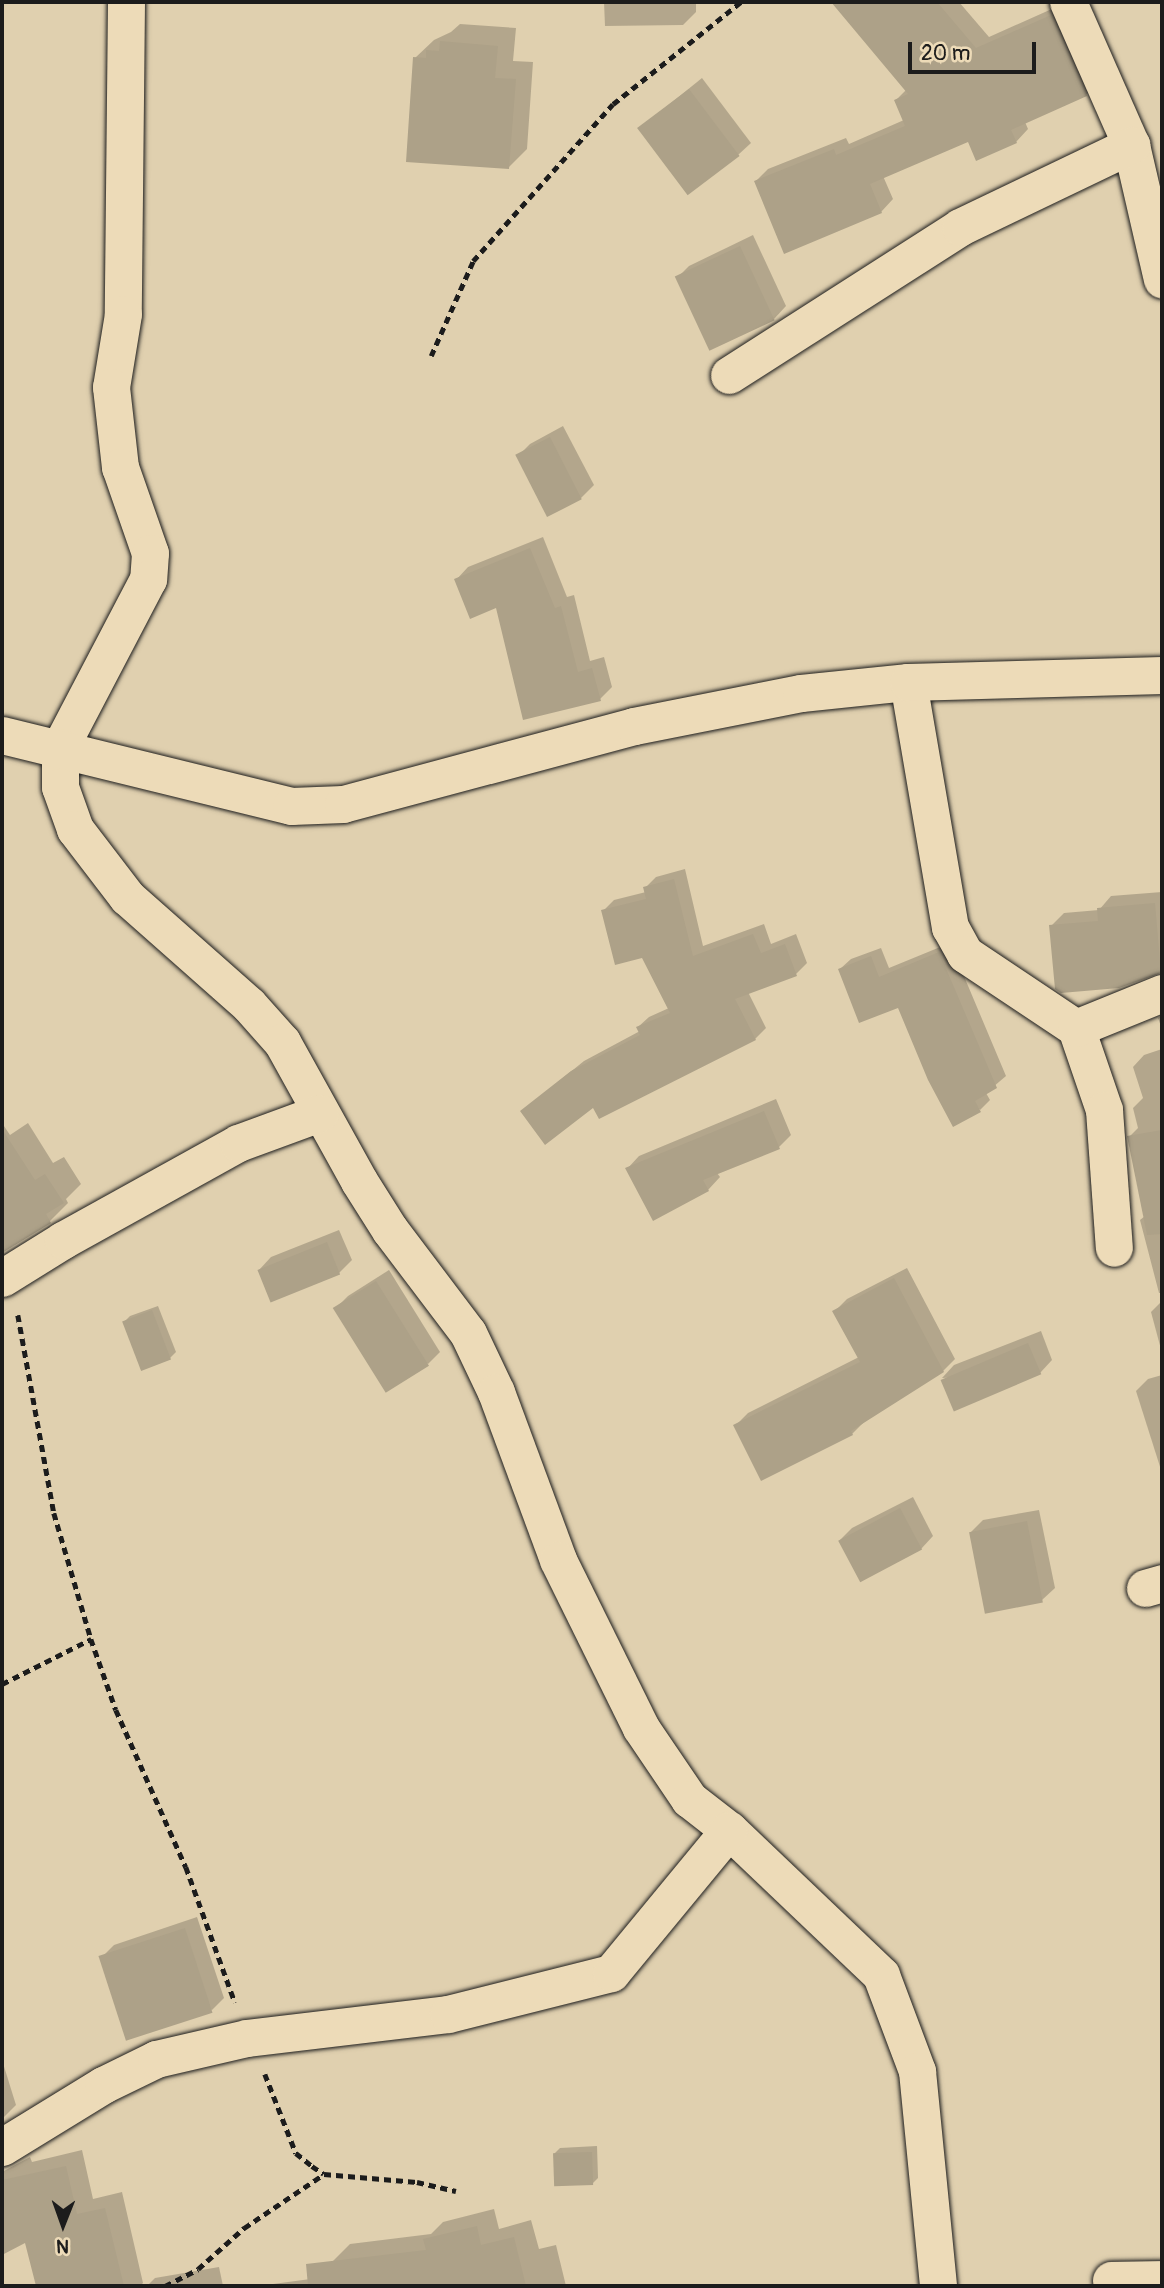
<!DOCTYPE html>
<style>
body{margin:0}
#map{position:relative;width:1164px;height:2288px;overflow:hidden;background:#e0d0af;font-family:Pangolin,sans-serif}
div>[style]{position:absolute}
.shadow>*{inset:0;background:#0003}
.building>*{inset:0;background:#ada188;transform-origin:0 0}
.path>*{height:4.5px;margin-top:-2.25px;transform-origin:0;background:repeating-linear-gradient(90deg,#1c1c1c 0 7px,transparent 0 12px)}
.roads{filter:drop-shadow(0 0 2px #1c1c1c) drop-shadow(0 0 2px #1c1c1c)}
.minor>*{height:37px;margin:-18.5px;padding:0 18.5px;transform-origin:18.5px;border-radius:18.5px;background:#eddbb8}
span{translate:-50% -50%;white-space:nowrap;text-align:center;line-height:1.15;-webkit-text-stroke:6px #eddbb8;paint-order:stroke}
.frame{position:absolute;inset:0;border:4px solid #1c1c1c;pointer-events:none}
.north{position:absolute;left:28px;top:2190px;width:70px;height:70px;-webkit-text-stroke:5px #eddbb8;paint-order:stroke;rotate:181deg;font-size:19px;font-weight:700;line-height:28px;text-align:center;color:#1c1c1c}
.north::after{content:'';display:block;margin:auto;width:24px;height:32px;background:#1c1c1c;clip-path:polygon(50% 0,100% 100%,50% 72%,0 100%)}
.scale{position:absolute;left:908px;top:42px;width:128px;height:32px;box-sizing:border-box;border:4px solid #1c1c1c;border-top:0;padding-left:9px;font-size:21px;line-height:24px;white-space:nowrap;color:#1c1c1c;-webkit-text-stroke:5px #eddbb8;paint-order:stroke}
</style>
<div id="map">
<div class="shadow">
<div style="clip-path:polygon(604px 2px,696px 2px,696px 12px,683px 25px,605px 26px)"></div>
<div style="clip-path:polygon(833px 2px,959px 2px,989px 37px,1063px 4px,1098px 83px,1086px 95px,1025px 122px,1028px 129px,1016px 142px,969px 140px,883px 176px,893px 199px,881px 212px,756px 181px,768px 169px,846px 138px,849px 144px,904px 120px,896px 100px,906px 90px)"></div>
<div style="clip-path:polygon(460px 24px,516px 28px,513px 61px,533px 62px,527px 149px,509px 167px,415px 58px,434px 40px,451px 32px)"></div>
<div style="clip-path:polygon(702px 78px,751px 143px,738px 155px,640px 128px)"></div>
<div style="clip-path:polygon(753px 235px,786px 306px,774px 319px,677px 278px,689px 266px)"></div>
<div style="clip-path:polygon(563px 426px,594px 485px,581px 498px,518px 456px,530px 444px)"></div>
<div style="clip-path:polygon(543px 537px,567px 597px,574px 595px,590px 661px,604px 657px,612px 687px,600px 699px,497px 606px,456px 580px,468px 567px)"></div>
<div style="clip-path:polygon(685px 869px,703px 946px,764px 924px,771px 944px,796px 934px,807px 963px,796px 974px,748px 992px,766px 1028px,755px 1039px,593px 1106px,522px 1111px,584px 1061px,640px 1031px,638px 1027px,649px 1017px,669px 1008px,643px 956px,603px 911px,614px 900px,646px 892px,645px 888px,656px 877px)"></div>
<div style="clip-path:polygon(1162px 892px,1162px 971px,1154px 972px,1051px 926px,1064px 913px,1099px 910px,1111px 896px)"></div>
<div style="clip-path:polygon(950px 943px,1006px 1076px,986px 1093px,990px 1100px,980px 1110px,899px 1006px,840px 969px,851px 959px,881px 948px,889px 968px)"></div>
<div style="clip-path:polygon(1162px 1015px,1162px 1029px,1158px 1018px)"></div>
<div style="clip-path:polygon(1162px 1049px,1162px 1293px,1159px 1293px,1140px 1220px,1145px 1216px,1129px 1137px,1138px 1128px,1133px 1108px,1143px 1098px,1133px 1067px,1144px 1055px)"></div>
<div style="clip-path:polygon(776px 1099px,791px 1135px,779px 1147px,717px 1173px,720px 1177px,708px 1190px,627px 1169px,639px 1156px)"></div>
<div style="clip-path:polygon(2px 1123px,10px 1135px,28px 1123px,53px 1163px,64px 1157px,81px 1184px,66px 1199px,68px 1203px,50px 1221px,2px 1252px)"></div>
<div style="clip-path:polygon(339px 1230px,352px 1260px,339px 1273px,259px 1270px,271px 1257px)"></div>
<div style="clip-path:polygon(907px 1268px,955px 1359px,943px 1371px,864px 1422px,852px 1434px,736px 1425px,748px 1413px,859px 1357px,835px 1311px,847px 1299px)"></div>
<div style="clip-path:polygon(389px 1270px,440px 1352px,428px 1364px,336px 1308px,348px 1296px)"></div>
<div style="clip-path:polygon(1162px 1301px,1162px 1353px,1151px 1312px)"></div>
<div style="clip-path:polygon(158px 1306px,176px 1352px,170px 1358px,124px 1322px,130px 1316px)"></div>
<div style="clip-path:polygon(1041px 1331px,1052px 1360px,1040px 1373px,942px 1378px,954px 1365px)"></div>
<div style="clip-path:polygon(1162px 1375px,1162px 1473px,1136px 1391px,1148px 1379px)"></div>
<div style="clip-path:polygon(913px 1497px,933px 1536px,921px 1549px,840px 1540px,852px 1528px)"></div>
<div style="clip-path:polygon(1039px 1510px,1055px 1588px,1042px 1600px,970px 1533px,983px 1520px)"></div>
<div style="clip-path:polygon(197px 1917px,224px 1998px,212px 2010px,101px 1958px,114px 1945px)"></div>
<div style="clip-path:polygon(2px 2060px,16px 2105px,2px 2119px)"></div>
<div style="clip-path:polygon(597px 2146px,598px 2178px,592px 2184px,554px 2154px,560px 2148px)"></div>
<div style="clip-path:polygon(82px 2150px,93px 2199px,122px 2192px,143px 2283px,140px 2286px,37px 2286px,27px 2240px,2px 2253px,2px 2172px,30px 2157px,32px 2162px)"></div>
<div style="clip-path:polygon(494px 2209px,499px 2229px,531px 2220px,539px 2249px,556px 2245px,566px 2286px,258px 2286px,333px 2276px,332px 2262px,350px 2244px,431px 2234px,443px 2222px)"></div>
<div style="clip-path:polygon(219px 2267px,223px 2286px,147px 2286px,155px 2278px)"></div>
</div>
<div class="building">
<div style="clip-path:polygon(831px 2px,937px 2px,976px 48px,1051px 15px,1087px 96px,1011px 130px,1017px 143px,976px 161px,968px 142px,870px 184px,882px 213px,784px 254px,754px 181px,834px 149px,836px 155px,905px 126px,894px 100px,908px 94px)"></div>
<div style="clip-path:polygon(440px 41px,498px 46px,495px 78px,516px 79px,509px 169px,406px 162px,413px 57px,426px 58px,426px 50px,439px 51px)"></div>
<div style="left:689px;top:89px;width:84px;height:65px;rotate:53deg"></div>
<div style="left:740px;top:246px;width:82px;height:72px;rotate:65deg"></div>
<div style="left:550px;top:437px;width:70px;height:39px;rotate:63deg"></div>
<div style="clip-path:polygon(530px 548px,555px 608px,561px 606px,578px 672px,592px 668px,601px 701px,523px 720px,496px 608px,470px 619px,454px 579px)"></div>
<div style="clip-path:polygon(674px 879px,693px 956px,753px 934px,761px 953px,785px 944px,797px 976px,735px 999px,756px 1040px,599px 1119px,593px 1108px,545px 1145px,520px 1111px,571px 1071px,640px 1035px,636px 1027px,670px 1013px,642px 958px,615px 965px,601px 910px,646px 899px,643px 887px)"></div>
<div style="clip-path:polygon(1155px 903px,1161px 973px,1119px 988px,1061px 993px,1055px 989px,1049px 925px,1098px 921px,1097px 908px)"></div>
<div style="clip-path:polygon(939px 952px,997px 1088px,975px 1101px,981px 1112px,953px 1127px,928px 1080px,898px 1008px,859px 1023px,838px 969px,871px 956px,879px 977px)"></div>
<div style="clip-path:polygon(764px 1111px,780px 1149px,703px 1180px,709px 1191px,653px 1221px,625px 1168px)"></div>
<div style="clip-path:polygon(2px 1129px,35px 1180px,45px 1174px,64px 1203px,46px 1214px,51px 1223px,2px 1253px)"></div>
<div style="clip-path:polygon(1162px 1130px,1162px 1234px,1147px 1235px,1127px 1136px)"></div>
<div style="left:327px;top:1242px;width:35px;height:75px;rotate:68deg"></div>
<div style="clip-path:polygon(894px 1278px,944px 1372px,851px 1431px,853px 1435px,761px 1481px,733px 1425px,860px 1362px,832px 1311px)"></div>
<div style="left:376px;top:1281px;width:100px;height:51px;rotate:58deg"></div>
<div style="left:152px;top:1310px;width:53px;height:32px;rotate:69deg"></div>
<div style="left:1028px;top:1343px;width:34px;height:95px;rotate:67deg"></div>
<div style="left:900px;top:1508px;width:47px;height:70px;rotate:62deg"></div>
<div style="left:1027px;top:1521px;width:83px;height:59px;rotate:79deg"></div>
<div style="left:185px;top:1928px;width:89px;height:91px;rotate:72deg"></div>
<div style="left:592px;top:2152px;width:33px;height:39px;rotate:88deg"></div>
<div style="clip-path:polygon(66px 2166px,77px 2214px,105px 2208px,124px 2286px,36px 2286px,25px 2243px,2px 2255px,2px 2180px)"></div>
<div style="clip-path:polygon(477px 2226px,481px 2245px,514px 2237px,526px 2286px,308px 2286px,306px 2264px,426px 2250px,423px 2239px)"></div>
</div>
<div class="path">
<div style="left:431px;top:356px;width:104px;rotate:-66.1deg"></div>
<div style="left:473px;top:261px;width:210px;rotate:-48.3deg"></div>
<div style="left:613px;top:104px;width:164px;rotate:-38.6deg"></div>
<div style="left:18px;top:1315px;width:201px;rotate:79.7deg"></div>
<div style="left:54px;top:1513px;width:131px;rotate:73.6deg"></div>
<div style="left:91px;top:1639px;width:75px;rotate:70.6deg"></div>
<div style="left:116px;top:1710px;width:172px;rotate:66deg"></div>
<div style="left:186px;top:1867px;width:144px;rotate:70.1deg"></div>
<div style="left:2px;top:1684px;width:100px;rotate:-26.8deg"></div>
<div style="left:265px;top:2074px;width:85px;rotate:68.6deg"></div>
<div style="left:296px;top:2153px;width:21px;rotate:39deg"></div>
<div style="left:312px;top:2166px;width:14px;rotate:34deg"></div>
<div style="left:324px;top:2174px;width:93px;rotate:4.9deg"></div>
<div style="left:417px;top:2182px;width:40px;rotate:13deg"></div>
<div style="left:165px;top:2286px;width:37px;rotate:-27deg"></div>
<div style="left:198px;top:2269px;width:62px;rotate:-41.7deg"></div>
<div style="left:244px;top:2228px;width:97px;rotate:-34deg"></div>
</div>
<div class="roads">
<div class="minor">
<div style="left:126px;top:2px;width:312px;rotate:90.6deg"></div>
<div style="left:123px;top:314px;width:74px;rotate:99.3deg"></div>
<div style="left:111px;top:387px;width:81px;rotate:83.6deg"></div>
<div style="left:120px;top:467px;width:91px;rotate:70.8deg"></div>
<div style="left:150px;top:553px;width:26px;rotate:94deg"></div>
<div style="left:148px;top:579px;width:190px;rotate:117.6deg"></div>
<div style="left:60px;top:747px;width:40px;rotate:90deg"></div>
<div style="left:60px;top:787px;width:45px;rotate:70.3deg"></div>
<div style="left:75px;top:829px;width:86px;rotate:52.6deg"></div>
<div style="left:127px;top:897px;width:163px;rotate:41.5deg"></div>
<div style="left:249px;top:1005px;width:50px;rotate:48.3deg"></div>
<div style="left:282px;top:1042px;width:159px;rotate:61deg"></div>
<div style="left:359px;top:1181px;width:58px;rotate:57.7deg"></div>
<div style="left:390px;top:1230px;width:129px;rotate:52.9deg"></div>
<div style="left:468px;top:1333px;width:65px;rotate:64.6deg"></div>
<div style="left:496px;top:1392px;width:179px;rotate:69.7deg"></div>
<div style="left:558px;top:1560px;width:187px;rotate:63.7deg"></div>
<div style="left:641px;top:1728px;width:86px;rotate:55.9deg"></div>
<div style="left:689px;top:1799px;width:51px;rotate:37.8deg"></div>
<div style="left:729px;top:1830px;width:210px;rotate:43.6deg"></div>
<div style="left:881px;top:1975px;width:103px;rotate:69.4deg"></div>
<div style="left:917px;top:2071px;width:216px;rotate:84.4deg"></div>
<div style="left:1068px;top:2px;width:156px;rotate:66.2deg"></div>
<div style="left:1131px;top:145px;width:138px;rotate:77deg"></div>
<div style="left:729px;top:375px;width:274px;rotate:-32.6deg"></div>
<div style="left:960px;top:227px;width:190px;rotate:-25.6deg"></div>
<div style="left:908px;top:682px;width:249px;rotate:80.3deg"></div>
<div style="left:950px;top:927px;width:31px;rotate:61deg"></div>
<div style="left:965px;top:954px;width:133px;rotate:33.7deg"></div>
<div style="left:1076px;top:1028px;width:87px;rotate:71.1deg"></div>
<div style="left:1104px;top:1110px;width:138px;rotate:85.9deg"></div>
<div style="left:2px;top:735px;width:298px;rotate:13.8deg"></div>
<div style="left:291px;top:806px;width:52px;rotate:-2.2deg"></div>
<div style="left:343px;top:804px;width:301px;rotate:-15deg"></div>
<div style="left:634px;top:726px;width:170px;rotate:-11.2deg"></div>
<div style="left:801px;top:693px;width:108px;rotate:-5.9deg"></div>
<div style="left:908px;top:682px;width:254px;rotate:-1.6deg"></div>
<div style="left:1076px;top:1028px;width:93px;rotate:-22.1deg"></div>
<div style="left:2px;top:1278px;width:72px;rotate:-31.9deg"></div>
<div style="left:63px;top:1240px;width:200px;rotate:-29deg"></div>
<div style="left:238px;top:1143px;width:87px;rotate:-20.1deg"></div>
<div style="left:1145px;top:1588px;width:18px;rotate:-16deg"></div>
<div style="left:2px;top:2147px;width:119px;rotate:-31.5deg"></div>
<div style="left:103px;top:2085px;width:59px;rotate:-26.1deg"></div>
<div style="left:156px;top:2059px;width:93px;rotate:-13deg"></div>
<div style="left:247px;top:2038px;width:202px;rotate:-6.8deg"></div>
<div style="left:448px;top:2014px;width:168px;rotate:-14.1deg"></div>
<div style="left:611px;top:1973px;width:185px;rotate:-50.5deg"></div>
<div style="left:1111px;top:2280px;width:51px;rotate:-1.1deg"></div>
</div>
</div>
<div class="frame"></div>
<div class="north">N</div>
<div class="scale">20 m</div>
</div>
